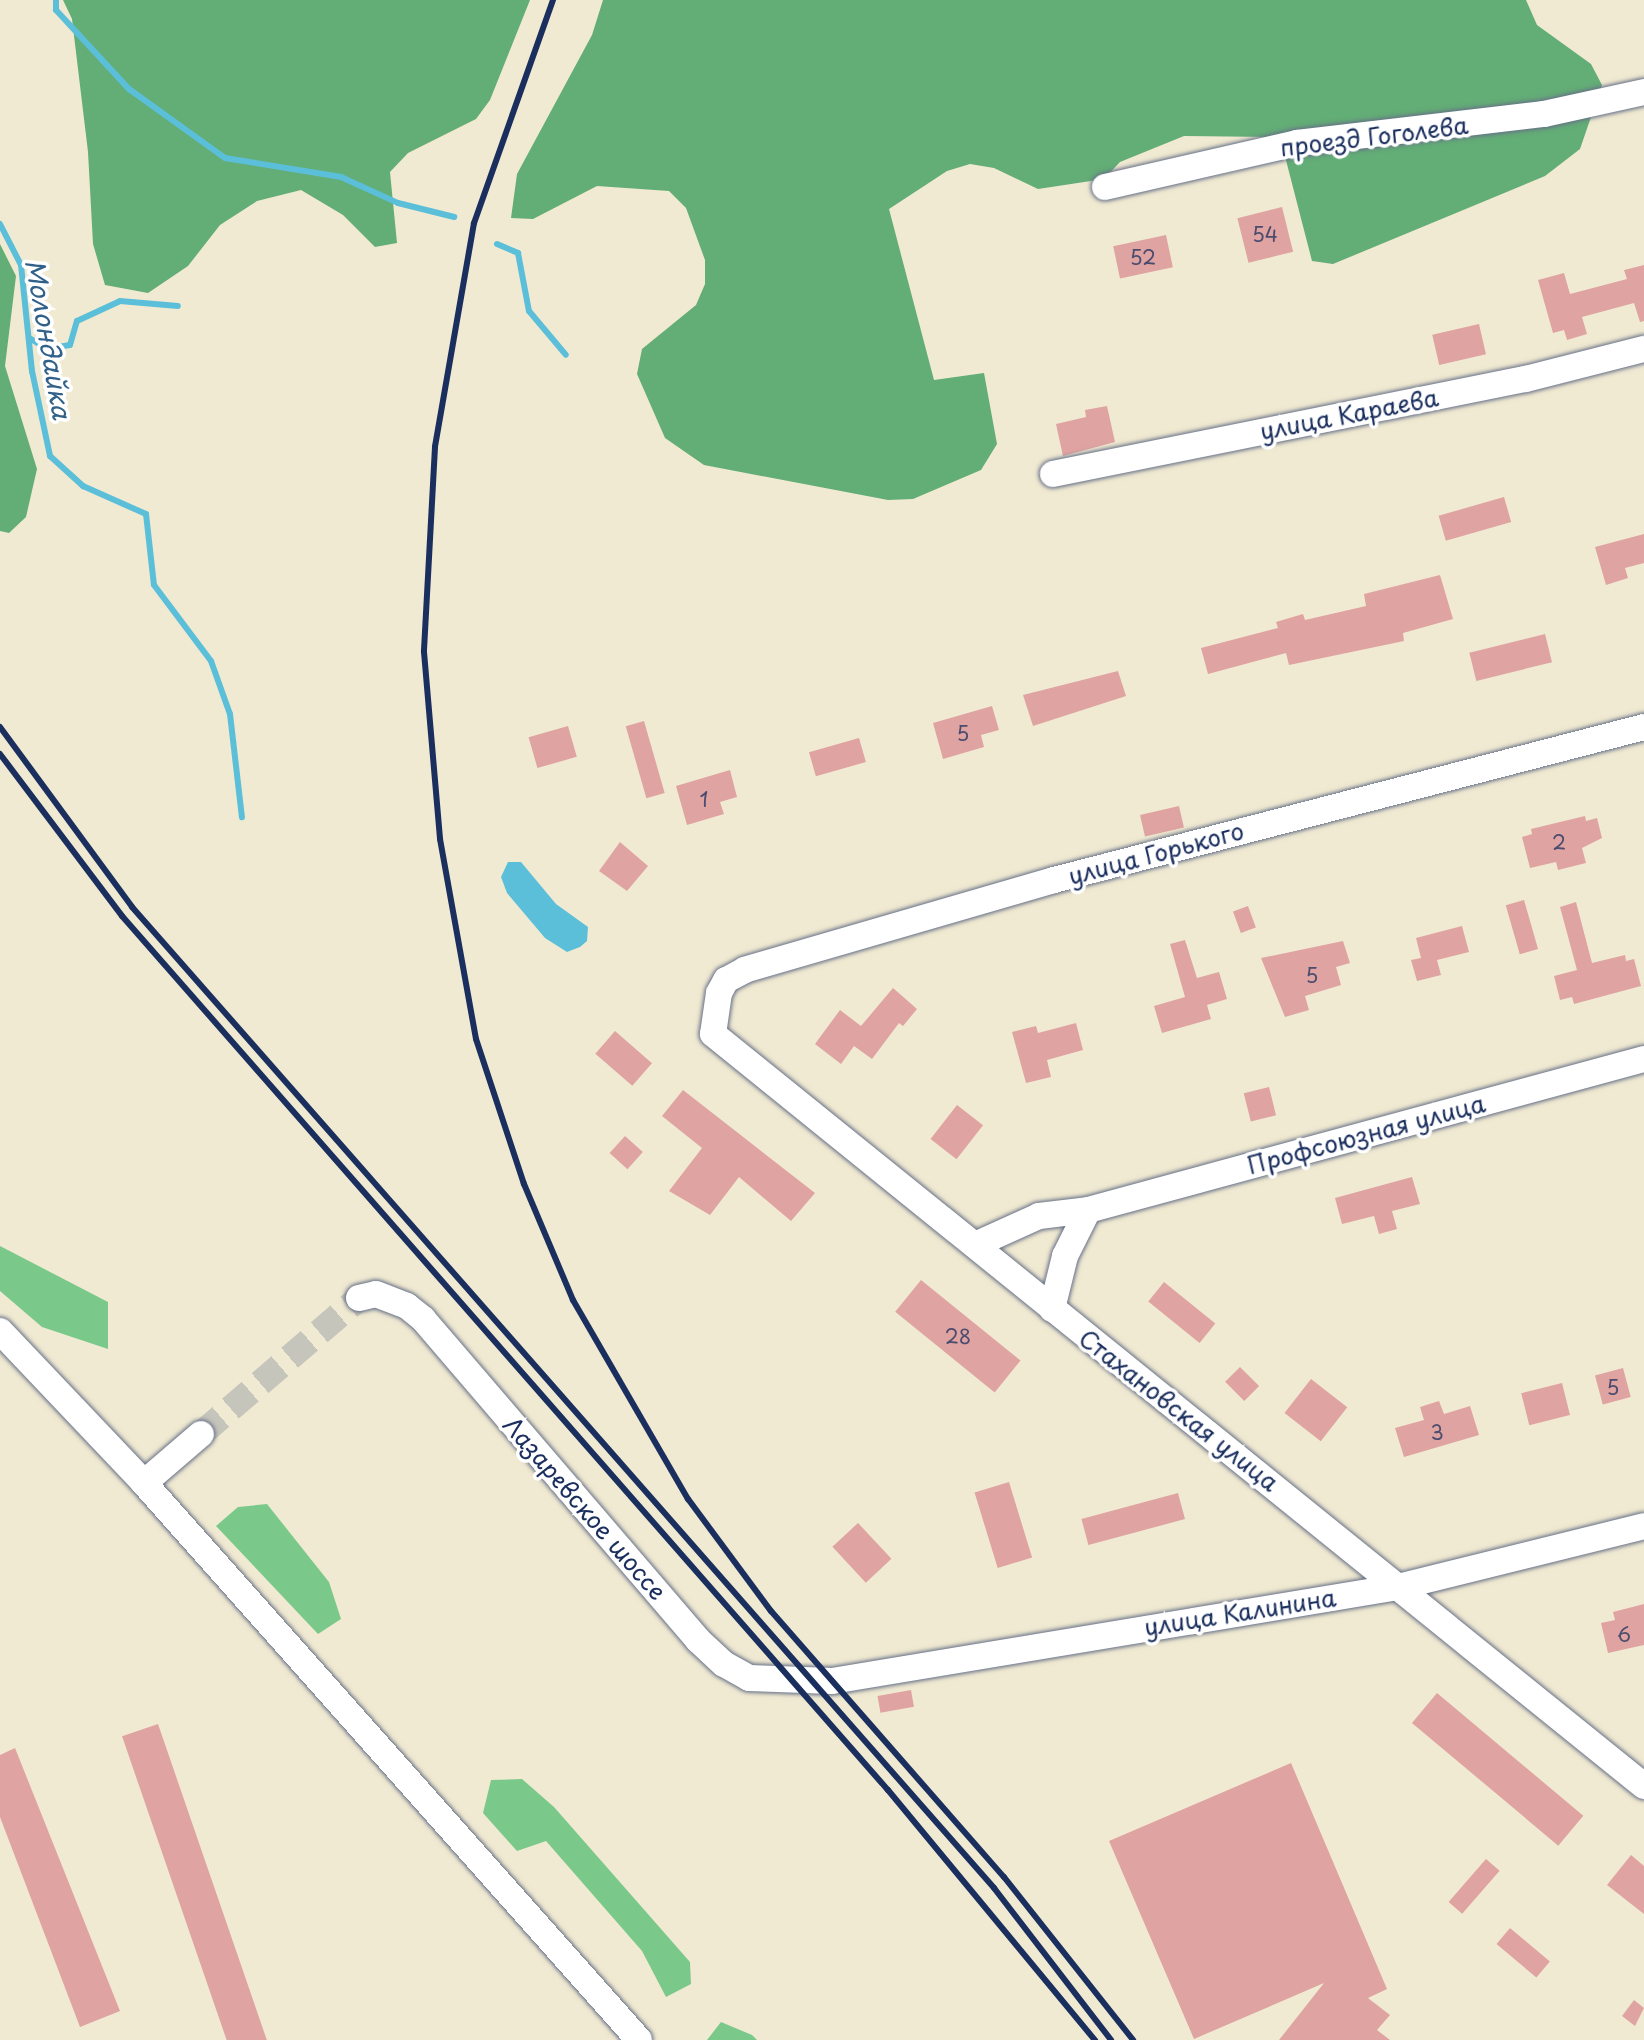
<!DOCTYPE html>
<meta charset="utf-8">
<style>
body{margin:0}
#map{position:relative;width:1644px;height:2040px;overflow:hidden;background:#f1ead2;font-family:"Playpen Sans",sans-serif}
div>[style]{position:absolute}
.green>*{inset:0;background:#7ac98a}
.forest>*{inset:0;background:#63ad76}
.water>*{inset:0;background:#5bbfd9}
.stream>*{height:6px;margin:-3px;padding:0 3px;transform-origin:3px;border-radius:3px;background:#5bbfd9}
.building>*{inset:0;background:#dfa3a1;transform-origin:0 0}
.minor-tunnel>*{height:26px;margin-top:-13px;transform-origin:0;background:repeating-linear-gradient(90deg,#c6c5bb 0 26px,transparent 0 39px)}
.roads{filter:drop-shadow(0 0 2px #667087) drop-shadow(0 0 2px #667087)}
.minor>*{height:26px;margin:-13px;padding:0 13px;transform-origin:13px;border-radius:13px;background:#fff}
.rail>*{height:6px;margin:-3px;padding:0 3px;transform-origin:3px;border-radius:3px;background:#1b2f5e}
span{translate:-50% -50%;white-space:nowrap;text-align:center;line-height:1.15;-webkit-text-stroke:7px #fff;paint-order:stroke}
.number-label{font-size:20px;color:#4c4c6f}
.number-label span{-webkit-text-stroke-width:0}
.street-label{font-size:24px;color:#1b2f5e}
.water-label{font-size:26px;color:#316189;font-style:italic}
</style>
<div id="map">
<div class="green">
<div style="clip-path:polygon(0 1246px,108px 1302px,108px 1349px,42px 1327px,0 1291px)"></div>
<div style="clip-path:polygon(267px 1504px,329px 1582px,341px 1619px,318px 1634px,216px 1526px,238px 1507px)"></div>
<div style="clip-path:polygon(522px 1779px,554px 1807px,690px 1962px,691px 1984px,666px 1997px,642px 1951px,546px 1841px,517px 1851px,483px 1813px,491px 1780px)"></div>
<div style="clip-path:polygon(721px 2022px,752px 2035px,757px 2040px,707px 2040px)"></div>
</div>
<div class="forest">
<div style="clip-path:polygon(63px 0,530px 0,490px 100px,476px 119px,408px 153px,390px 172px,397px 243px,375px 247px,343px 215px,301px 190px,257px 201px,220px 225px,188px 266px,148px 293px,105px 285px,93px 244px,88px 152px,72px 19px)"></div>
<div style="clip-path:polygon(603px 0,1526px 0,1537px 25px,1591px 64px,1602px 85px,1580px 149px,1545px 176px,1333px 264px,1312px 261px,1280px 137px,1184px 136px,1120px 162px,1104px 179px,1038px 189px,994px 168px,970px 164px,947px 171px,889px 209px,934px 380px,984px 373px,997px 444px,981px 470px,913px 499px,888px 500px,704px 465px,665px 438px,637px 374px,642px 349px,696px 305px,705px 284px,705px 260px,686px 208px,669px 191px,597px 186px,533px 219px,511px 218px,517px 174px,592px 35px)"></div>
<div style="clip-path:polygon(0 244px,16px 276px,5px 366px,37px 469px,26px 517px,9px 533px,0 531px)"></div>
</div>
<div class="water">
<div style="clip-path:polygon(508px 862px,521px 862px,556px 904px,588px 927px,587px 941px,580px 947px,567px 952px,545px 938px,507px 893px,501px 877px)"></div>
</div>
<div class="stream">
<div style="left:56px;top:0;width:10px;rotate:90deg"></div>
<div style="left:56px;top:10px;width:108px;rotate:47.3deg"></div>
<div style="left:129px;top:89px;width:118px;rotate:35.7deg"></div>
<div style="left:225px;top:158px;width:118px;rotate:9.3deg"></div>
<div style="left:341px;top:177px;width:63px;rotate:24.5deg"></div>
<div style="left:398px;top:203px;width:58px;rotate:14deg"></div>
<div style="left:0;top:224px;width:46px;rotate:62.9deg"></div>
<div style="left:21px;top:265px;width:107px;rotate:84.1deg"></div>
<div style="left:32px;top:371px;width:87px;rotate:78deg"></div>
<div style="left:50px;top:456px;width:45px;rotate:42.3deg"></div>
<div style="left:83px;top:486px;width:69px;rotate:24deg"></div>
<div style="left:146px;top:514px;width:71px;rotate:83.6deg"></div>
<div style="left:154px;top:585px;width:95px;rotate:53.1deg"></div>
<div style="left:211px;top:661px;width:56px;rotate:70.3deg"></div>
<div style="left:230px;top:714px;width:104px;rotate:83.4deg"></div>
<div style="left:497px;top:244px;width:23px;rotate:23deg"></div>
<div style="left:518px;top:253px;width:59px;rotate:79.3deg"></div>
<div style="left:529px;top:311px;width:57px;rotate:49.9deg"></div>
<div style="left:31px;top:339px;width:19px;rotate:32deg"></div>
<div style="left:47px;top:349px;width:23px;rotate:-10deg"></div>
<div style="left:70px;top:345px;width:25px;rotate:-74deg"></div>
<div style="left:77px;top:321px;width:47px;rotate:-24.9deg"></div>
<div style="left:120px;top:301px;width:58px;rotate:4.9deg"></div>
</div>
<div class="building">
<div style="left:1282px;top:207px;width:46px;height:46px;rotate:76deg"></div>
<div style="left:1166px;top:235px;width:33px;height:54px;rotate:78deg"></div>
<div style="clip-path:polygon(1644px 265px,1644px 321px,1640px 322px,1634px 303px,1582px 317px,1587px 334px,1567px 340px,1564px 330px,1553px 333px,1538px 280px,1564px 273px,1570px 294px,1627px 279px,1624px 270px)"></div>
<div style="left:1479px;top:324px;width:31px;height:48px;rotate:77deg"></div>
<div style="clip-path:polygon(1107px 406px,1115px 442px,1063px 456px,1056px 424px,1086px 417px,1085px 410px)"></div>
<div style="left:1504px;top:497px;width:26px;height:68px;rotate:74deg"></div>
<div style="clip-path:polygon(1644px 534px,1644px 563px,1625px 568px,1628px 578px,1606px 585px,1595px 547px)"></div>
<div style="clip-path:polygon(1440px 575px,1453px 619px,1403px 633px,1404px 641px,1289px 665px,1286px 653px,1208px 674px,1201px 648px,1278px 628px,1276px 622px,1303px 614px,1305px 620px,1366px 606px,1364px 594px)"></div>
<div style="left:1545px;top:634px;width:29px;height:78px;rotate:76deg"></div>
<div style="clip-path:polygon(1118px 671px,1126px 696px,1033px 726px,1023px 695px)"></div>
<div style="clip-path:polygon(992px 706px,999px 730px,981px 735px,984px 747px,943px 759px,933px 723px)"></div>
<div style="left:644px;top:721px;width:75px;height:19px;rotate:74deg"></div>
<div style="left:568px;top:726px;width:32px;height:41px;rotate:74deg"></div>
<div style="left:859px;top:738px;width:25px;height:52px;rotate:74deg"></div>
<div style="clip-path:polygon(730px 770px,737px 797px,720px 802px,724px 814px,687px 825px,676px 786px)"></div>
<div style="left:1179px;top:806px;width:22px;height:40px;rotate:77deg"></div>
<div style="clip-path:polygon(1585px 816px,1586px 821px,1597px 818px,1602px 838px,1582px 848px,1586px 863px,1558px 870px,1556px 862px,1530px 868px,1522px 837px,1532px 834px,1531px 829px)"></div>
<div style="clip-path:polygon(620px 842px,648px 866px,627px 891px,599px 871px)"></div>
<div style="left:1524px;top:900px;width:51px;height:19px;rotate:74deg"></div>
<div style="clip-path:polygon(1576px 902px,1592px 963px,1625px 955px,1626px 961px,1634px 959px,1641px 986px,1574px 1004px,1572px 997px,1560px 1000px,1554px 976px,1577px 970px,1560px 907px)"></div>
<div style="left:1248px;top:906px;width:23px;height:16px;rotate:70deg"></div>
<div style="clip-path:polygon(1462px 926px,1469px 952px,1437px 960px,1441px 975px,1417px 981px,1411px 960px,1421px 958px,1416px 938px)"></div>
<div style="clip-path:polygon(1185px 940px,1197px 978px,1219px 972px,1227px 999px,1207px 1005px,1211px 1019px,1162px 1033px,1154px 1006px,1185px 997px,1170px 944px)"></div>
<div style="clip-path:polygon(1343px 941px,1350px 963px,1336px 967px,1341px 985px,1305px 996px,1309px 1010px,1285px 1017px,1261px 958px)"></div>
<div style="clip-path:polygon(893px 988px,917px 1009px,903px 1026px,899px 1023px,872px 1059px,854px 1046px,841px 1064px,815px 1044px,840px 1010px,861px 1026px)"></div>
<div style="clip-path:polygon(1076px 1023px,1083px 1050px,1047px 1060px,1051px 1077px,1026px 1083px,1012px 1032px,1036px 1026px,1038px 1033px)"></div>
<div style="left:615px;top:1031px;width:49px;height:30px;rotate:41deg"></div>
<div style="left:1269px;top:1087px;width:29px;height:26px;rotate:76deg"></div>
<div style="clip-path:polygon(683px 1090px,815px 1193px,791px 1221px,739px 1177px,710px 1215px,669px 1191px,702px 1148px,662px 1116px)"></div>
<div style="left:957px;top:1105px;width:33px;height:43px;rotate:38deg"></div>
<div style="left:625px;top:1136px;width:24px;height:23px;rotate:42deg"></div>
<div style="clip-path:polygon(1412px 1177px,1420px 1204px,1392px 1211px,1397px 1229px,1379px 1234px,1374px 1216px,1342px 1224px,1335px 1198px)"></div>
<div style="left:921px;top:1280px;width:128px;height:41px;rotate:39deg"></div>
<div style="left:1164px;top:1282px;width:66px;height:25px;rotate:39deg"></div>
<div style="left:1240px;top:1367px;width:27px;height:21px;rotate:45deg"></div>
<div style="left:1623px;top:1368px;width:30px;height:29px;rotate:75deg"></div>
<div style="left:1311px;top:1379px;width:46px;height:43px;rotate:38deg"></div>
<div style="left:1562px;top:1383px;width:33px;height:42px;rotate:76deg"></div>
<div style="clip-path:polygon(1439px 1401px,1444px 1414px,1470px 1406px,1479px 1435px,1404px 1457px,1395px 1428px,1424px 1420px,1420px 1407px)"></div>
<div style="left:1009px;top:1482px;width:79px;height:36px;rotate:73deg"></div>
<div style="left:1178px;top:1493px;width:27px;height:100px;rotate:75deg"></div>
<div style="left:858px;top:1523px;width:49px;height:35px;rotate:47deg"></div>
<div style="clip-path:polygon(1644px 1604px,1644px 1645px,1608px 1653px,1601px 1623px,1615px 1620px,1613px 1612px)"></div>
<div style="left:911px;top:1690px;width:17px;height:34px;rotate:80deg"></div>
<div style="left:1437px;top:1693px;width:191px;height:39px;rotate:40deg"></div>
<div style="left:158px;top:1724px;width:334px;height:38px;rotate:71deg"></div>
<div style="clip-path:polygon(15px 1748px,120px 2011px,80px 2027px,0 1817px,0 1755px)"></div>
<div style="clip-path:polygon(1291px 1763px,1387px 1989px,1368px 1998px,1390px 2015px,1377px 2030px,1390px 2040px,1279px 2040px,1324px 1983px,1194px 2039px,1109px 1841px)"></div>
<div style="clip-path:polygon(1631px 1855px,1644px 1866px,1644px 1914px,1607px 1885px)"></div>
<div style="left:1486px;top:1859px;width:18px;height:57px;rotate:41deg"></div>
<div style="left:1510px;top:1928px;width:52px;height:21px;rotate:40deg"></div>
<div style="clip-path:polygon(1634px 2000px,1644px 2008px,1635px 2026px,1622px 2016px)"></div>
</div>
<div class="minor-tunnel">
<div style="left:201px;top:1434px;width:208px;rotate:-40.7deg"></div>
</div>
<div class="roads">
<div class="minor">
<div style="left:1105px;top:187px;width:197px;rotate:-12.9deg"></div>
<div style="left:1297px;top:143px;width:249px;rotate:-6.7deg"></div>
<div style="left:1544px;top:114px;width:102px;rotate:-12.4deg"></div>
<div style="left:1053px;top:474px;width:482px;rotate:-11.4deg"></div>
<div style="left:1526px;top:379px;width:122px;rotate:-14.3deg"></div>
<div style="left:1644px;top:727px;width:610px;rotate:165.46deg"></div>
<div style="left:1054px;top:880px;width:322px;rotate:163.8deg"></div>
<div style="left:745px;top:970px;width:21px;rotate:152deg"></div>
<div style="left:726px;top:980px;width:15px;rotate:118deg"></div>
<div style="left:719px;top:993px;width:41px;rotate:98.3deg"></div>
<div style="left:713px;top:1034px;width:1197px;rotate:38.93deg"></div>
<div style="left:977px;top:1244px;width:68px;rotate:-24.3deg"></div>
<div style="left:1039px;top:1216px;width:49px;rotate:-7deg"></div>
<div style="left:1088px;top:1210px;width:576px;rotate:-15.19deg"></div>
<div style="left:359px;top:1298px;width:17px;rotate:-13deg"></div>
<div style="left:376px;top:1294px;width:33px;rotate:21deg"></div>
<div style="left:407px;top:1306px;width:21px;rotate:39deg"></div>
<div style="left:423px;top:1319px;width:423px;rotate:49.4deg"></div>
<div style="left:698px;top:1640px;width:35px;rotate:43deg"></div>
<div style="left:724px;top:1664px;width:29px;rotate:29deg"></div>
<div style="left:749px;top:1678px;width:83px;rotate:2.1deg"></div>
<div style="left:832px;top:1681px;width:574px;rotate:-9.43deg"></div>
<div style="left:1398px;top:1587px;width:253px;rotate:-13.9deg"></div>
<div style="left:1052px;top:1309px;width:55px;rotate:-76.2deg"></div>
<div style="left:1065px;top:1256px;width:51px;rotate:-63.4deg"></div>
<div style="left:0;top:1331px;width:209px;rotate:46.5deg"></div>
<div style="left:144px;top:1483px;width:745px;rotate:48.37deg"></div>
<div style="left:144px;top:1483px;width:75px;rotate:-40.7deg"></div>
</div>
</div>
<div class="rail">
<div style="left:553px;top:0;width:237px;rotate:109.5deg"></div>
<div style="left:474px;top:223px;width:227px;rotate:99.9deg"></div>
<div style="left:435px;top:447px;width:205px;rotate:93.1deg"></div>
<div style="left:424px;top:652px;width:188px;rotate:85.1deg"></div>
<div style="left:440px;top:839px;width:203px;rotate:79.8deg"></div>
<div style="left:476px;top:1039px;width:153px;rotate:71.7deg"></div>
<div style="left:524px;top:1184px;width:126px;rotate:67.1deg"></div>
<div style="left:573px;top:1300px;width:230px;rotate:60deg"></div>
<div style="left:688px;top:1499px;width:139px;rotate:53.5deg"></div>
<div style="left:771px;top:1611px;width:354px;rotate:48.8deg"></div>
<div style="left:1004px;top:1877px;width:208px;rotate:51.6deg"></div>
<div style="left:0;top:727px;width:223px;rotate:53.7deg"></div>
<div style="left:132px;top:907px;width:1306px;rotate:48.69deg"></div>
<div style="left:994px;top:1888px;width:192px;rotate:52.4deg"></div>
<div style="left:0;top:754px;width:203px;rotate:53deg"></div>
<div style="left:122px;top:916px;width:1162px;rotate:48.77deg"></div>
<div style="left:888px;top:1790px;width:325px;rotate:50.4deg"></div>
</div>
<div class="number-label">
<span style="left:1265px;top:234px">54</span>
<span style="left:1143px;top:257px">52</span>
<span style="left:963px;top:733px">5</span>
<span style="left:704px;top:799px">1</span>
<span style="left:1559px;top:842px">2</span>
<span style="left:1312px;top:975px">5</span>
<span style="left:958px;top:1336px">28</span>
<span style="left:1613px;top:1387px">5</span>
<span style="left:1437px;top:1432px">3</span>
<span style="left:1624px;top:1634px">6</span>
</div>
<div class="street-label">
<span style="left:1374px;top:136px;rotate:-7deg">проезд Гоголева</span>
<span style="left:1349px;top:414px;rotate:-11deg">улица Караева</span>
<span style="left:1156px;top:853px;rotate:-15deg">улица Горького</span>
<span style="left:1366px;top:1134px;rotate:-15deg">Профсоюзная улица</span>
<span style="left:1179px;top:1410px;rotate:38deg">Стахановская улица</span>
<span style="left:585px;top:1508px;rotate:49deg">Лазаревское шоссе</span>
<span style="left:1240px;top:1612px;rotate:-9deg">улица Калинина</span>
</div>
<div class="water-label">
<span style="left:49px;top:339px;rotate:80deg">Молондайка</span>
</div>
</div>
